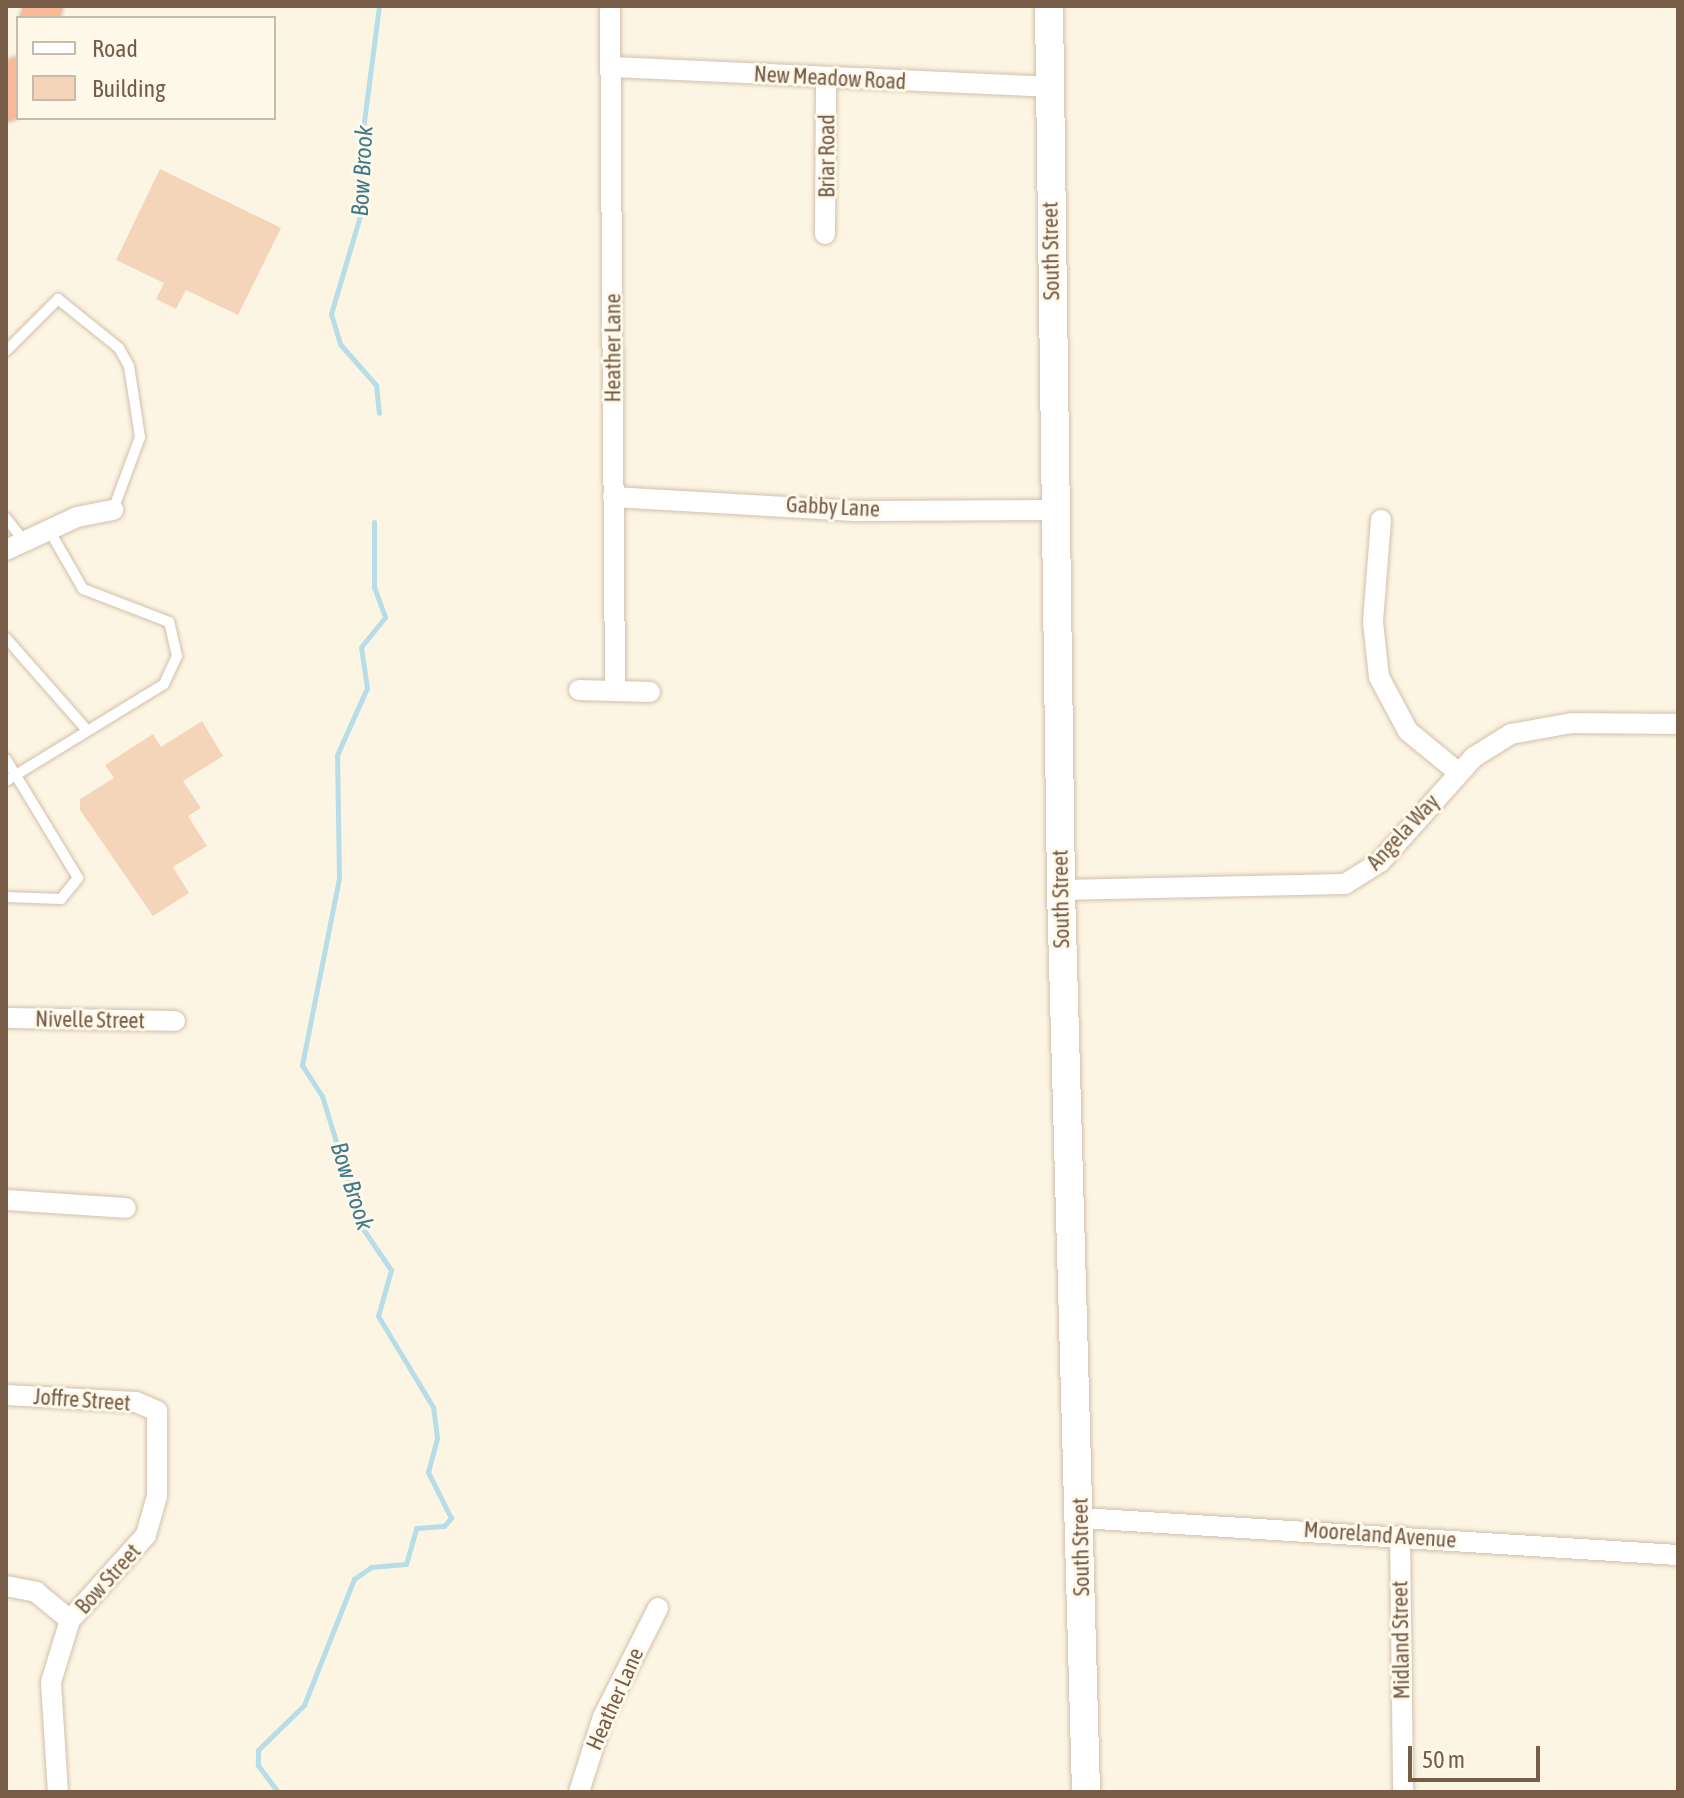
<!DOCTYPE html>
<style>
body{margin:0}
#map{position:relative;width:1684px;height:1798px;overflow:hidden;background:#fdf5e3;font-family:"Asap Condensed",sans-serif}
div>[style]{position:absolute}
.stream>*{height:5px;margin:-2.5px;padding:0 2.5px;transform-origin:2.5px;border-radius:2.5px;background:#b7dde8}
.building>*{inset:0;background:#f4d5ba}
.roads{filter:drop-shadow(0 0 2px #d1c0ac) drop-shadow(0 0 2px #d1c0ac)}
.lane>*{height:10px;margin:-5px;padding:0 5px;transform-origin:5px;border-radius:5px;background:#fff}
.street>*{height:20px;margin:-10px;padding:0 10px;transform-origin:10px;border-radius:10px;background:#fff}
.secondary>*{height:28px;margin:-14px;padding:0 14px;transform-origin:14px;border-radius:14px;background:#fff}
.highway>*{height:36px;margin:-18px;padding:0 18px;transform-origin:18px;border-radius:18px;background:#fab997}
span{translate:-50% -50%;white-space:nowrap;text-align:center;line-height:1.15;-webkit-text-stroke:6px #fff9eb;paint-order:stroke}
.street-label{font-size:22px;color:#775c48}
.water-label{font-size:24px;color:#417a8b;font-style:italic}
.frame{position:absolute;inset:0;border:8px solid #775c48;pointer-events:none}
.legend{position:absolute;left:16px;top:16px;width:260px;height:104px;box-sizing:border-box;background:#fff9eb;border:2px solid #c9baaa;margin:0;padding:10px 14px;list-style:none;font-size:24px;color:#775c48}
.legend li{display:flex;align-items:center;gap:16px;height:40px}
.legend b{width:40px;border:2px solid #c9baaa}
.scale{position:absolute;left:1408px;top:1746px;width:132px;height:36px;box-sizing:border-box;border:4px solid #775c48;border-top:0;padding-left:10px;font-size:24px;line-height:28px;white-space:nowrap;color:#775c48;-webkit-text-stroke:6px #fff9eb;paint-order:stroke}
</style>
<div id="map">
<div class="stream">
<div style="left:379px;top:6px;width:163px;rotate:97.4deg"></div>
<div style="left:358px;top:168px;width:32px;rotate:77deg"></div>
<div style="left:365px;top:199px;width:120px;rotate:106.5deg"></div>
<div style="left:331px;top:314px;width:31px;rotate:73deg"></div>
<div style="left:340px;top:344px;width:55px;rotate:48.7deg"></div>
<div style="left:376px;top:385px;width:28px;rotate:84deg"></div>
<div style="left:278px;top:1792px;width:34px;rotate:-127deg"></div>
<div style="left:258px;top:1765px;width:15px;rotate:-90deg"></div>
<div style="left:258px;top:1750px;width:64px;rotate:-44.4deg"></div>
<div style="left:304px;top:1705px;width:136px;rotate:-68.4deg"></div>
<div style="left:354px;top:1579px;width:21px;rotate:-35deg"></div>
<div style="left:371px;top:1567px;width:35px;rotate:-5deg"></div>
<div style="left:406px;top:1564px;width:37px;rotate:-74deg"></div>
<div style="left:416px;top:1528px;width:28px;rotate:-4deg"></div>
<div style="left:444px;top:1526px;width:11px;rotate:-49deg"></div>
<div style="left:451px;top:1518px;width:51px;rotate:-116.6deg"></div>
<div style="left:428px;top:1472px;width:35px;rotate:-75deg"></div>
<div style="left:437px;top:1438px;width:31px;rotate:-97deg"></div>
<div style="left:433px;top:1407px;width:106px;rotate:-121.1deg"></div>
<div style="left:378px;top:1316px;width:48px;rotate:-74.2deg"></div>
<div style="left:391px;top:1270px;width:50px;rotate:-124.3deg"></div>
<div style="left:363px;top:1229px;width:139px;rotate:-107.1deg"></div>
<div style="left:322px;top:1096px;width:37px;rotate:-123deg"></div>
<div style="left:302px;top:1065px;width:191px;rotate:-78.8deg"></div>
<div style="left:339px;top:878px;width:123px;rotate:-90.9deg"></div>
<div style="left:337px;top:755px;width:73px;rotate:-65.9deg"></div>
<div style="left:367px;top:688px;width:41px;rotate:-98.3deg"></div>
<div style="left:361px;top:647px;width:38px;rotate:-51deg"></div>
<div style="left:385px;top:617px;width:32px;rotate:-110deg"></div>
<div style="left:374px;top:587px;width:65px;rotate:-90deg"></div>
</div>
<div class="building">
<div style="clip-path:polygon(160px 169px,281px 228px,238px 315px,186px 290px,176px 309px,156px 299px,164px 283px,116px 260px)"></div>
<div style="clip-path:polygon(202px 721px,223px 756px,183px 781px,201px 808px,188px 816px,207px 846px,173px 867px,189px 893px,153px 916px,80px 810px,80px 799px,114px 778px,105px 765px,153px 734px,161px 747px)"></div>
</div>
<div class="roads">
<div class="lane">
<div style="left:6px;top:351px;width:74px;rotate:-45deg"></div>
<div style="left:58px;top:299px;width:78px;rotate:38.8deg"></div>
<div style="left:119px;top:348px;width:21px;rotate:61deg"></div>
<div style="left:129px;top:366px;width:72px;rotate:81.2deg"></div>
<div style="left:140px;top:437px;width:78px;rotate:110.3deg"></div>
<div style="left:6px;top:518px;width:29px;rotate:52deg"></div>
<div style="left:6px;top:638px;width:121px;rotate:48.7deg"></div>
<div style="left:6px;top:759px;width:139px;rotate:58.8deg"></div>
<div style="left:78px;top:878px;width:27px;rotate:129deg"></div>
<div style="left:61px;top:899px;width:55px;rotate:-177.9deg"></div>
<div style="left:6px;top:781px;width:185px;rotate:-31.5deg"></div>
<div style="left:164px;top:684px;width:31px;rotate:-65deg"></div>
<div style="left:177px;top:656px;width:35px;rotate:-103deg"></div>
<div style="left:169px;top:622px;width:92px;rotate:-159deg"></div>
<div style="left:83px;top:589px;width:68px;rotate:-120deg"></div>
</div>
<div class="street">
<div style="left:610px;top:6px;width:685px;rotate:89.58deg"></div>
<div style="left:612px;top:67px;width:437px;rotate:2.6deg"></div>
<div style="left:825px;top:234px;width:156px;rotate:-89.6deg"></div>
<div style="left:613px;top:497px;width:242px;rotate:3.3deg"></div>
<div style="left:855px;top:511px;width:199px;rotate:-0.3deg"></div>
<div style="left:1381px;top:520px;width:102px;rotate:94.5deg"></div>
<div style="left:1373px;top:622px;width:55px;rotate:83.8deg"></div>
<div style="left:1379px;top:677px;width:61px;rotate:61.8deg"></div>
<div style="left:1408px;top:731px;width:65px;rotate:39.4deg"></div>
<div style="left:6px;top:550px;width:78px;rotate:-24.9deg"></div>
<div style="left:77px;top:517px;width:37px;rotate:-11deg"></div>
<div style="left:579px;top:690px;width:71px;rotate:1.6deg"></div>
<div style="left:1061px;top:890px;width:284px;rotate:-1.2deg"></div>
<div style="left:1345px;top:884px;width:41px;rotate:-32.2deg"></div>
<div style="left:1380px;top:862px;width:141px;rotate:-48.2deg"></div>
<div style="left:1474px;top:757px;width:44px;rotate:-31.9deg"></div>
<div style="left:1511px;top:734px;width:62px;rotate:-10.2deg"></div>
<div style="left:1572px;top:723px;width:106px;rotate:0.5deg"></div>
<div style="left:6px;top:1018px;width:169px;rotate:1deg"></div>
<div style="left:6px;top:1200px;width:120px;rotate:3.8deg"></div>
<div style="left:6px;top:1395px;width:130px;rotate:3.1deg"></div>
<div style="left:136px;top:1402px;width:23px;rotate:23deg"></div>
<div style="left:157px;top:1411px;width:85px;rotate:90deg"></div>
<div style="left:157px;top:1496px;width:41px;rotate:105.8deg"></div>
<div style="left:146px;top:1535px;width:114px;rotate:131.8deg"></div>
<div style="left:70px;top:1620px;width:65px;rotate:107deg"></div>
<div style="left:51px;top:1682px;width:110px;rotate:86.4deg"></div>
<div style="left:1081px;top:1518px;width:598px;rotate:3.55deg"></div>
<div style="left:1400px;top:1536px;width:256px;rotate:89.3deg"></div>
<div style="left:6px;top:1586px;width:31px;rotate:11deg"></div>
<div style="left:36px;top:1592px;width:44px;rotate:39.5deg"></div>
<div style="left:579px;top:1792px;width:79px;rotate:-72.3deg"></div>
<div style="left:603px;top:1717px;width:122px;rotate:-63.2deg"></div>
</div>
<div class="secondary">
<div style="left:1049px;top:6px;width:884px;rotate:89.22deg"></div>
<div style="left:1061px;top:890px;width:902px;rotate:88.41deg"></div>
</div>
<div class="highway">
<div style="left:39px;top:18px;width:13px;rotate:-67deg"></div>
<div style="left:6px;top:103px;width:30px;rotate:-66deg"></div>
</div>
</div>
<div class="street-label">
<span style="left:830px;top:78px;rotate:3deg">New Meadow Road</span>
<span style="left:827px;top:156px;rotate:-90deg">Briar Road</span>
<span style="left:1051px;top:251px;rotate:-91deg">South Street</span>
<span style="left:613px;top:348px;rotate:-90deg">Heather Lane</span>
<span style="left:833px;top:507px;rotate:3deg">Gabby Lane</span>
<span style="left:1403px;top:832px;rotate:-47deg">Angela Way</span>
<span style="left:1061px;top:899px;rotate:-91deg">South Street</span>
<span style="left:90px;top:1020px;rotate:1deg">Nivelle Street</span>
<span style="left:82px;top:1400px;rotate:4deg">Joffre Street</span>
<span style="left:1380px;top:1535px;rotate:4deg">Mooreland Avenue</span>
<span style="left:1081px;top:1547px;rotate:-91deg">South Street</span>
<span style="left:108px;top:1579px;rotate:-48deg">Bow Street</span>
<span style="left:1401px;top:1640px;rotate:-91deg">Midland Street</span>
<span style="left:615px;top:1699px;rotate:-66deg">Heather Lane</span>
</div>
<div class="water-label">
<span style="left:362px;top:171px;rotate:-87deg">Bow Brook</span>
<span style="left:352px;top:1186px;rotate:72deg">Bow Brook</span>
</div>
<div class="frame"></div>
<ul class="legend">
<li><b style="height:10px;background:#fff"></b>Road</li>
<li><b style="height:22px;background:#f4d5ba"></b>Building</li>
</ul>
<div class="scale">50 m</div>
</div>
